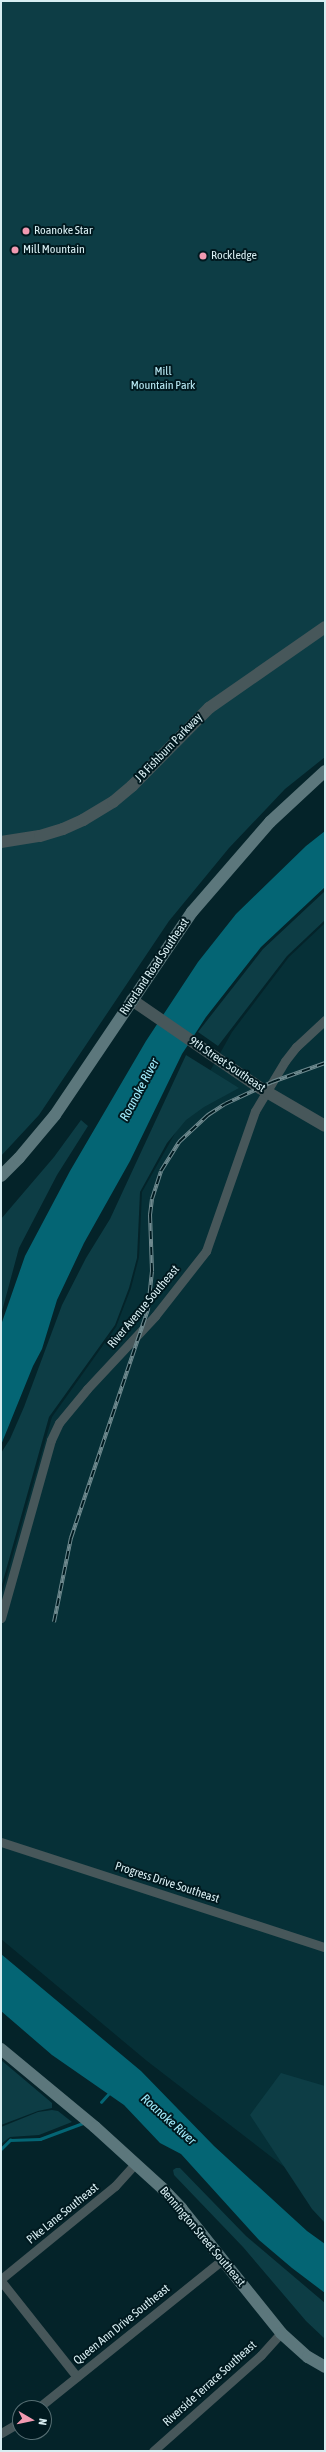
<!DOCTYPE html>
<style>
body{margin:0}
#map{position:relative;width:326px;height:2452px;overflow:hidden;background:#042329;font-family:"Asap Condensed",sans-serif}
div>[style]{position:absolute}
.built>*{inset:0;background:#063037}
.green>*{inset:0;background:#0d3d45}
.water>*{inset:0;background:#046574}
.stream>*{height:2.5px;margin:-1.25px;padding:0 1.25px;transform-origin:1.25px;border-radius:1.25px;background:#046574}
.minor>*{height:9px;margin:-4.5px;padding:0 4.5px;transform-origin:4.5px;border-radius:4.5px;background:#47575a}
.tertiary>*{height:12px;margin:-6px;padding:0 6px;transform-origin:6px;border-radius:6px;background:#47575a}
.secondary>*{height:12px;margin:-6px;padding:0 6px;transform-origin:6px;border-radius:6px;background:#5c777c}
.rail>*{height:4px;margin-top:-2px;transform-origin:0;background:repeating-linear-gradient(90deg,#00191f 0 8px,#708a8f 0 16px);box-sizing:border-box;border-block:1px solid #708a8f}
.dots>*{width:11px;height:11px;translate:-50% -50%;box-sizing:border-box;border:2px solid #00191f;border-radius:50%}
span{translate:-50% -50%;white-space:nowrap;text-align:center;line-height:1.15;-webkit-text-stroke:4px #00191f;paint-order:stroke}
.poi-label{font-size:12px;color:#d8eef2}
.left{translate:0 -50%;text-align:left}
.park-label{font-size:12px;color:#bbecf7}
.street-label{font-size:12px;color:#d8eef2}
.water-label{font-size:13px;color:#a1edfd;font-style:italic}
.frame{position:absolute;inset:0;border:2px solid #d8eef2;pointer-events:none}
.north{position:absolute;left:12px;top:2400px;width:40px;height:40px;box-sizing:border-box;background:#00191f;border:1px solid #566e73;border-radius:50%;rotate:99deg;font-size:11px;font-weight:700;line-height:16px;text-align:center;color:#d8eef2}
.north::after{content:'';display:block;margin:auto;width:14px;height:18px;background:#f19ab1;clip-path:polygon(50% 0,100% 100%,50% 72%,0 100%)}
</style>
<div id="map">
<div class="built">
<div style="clip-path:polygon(325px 923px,325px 2115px,287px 2169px,147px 2061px,1px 1939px,1px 1596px,52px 1417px,116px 1327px,131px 1288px,139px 1257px,142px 1192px,232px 1032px,289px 957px)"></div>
</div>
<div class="green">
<div style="clip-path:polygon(1px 1px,325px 1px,325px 757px,285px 789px,229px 848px,169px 921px,39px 1115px,1px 1156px)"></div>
<div style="clip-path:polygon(325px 891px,325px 920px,287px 956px,218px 1046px,198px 1032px,263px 949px)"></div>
<div style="clip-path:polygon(186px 1055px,239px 1088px,204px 1107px,186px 1120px,167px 1143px,140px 1192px,137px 1258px,129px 1288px,115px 1325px,49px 1417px,1px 1588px,1px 1453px,10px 1439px,24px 1407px,62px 1305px,86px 1258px,110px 1219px)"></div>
<div style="clip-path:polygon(81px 1120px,88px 1126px,57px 1175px,19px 1248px,1px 1315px,1px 1219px,54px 1157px)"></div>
<div style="clip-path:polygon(1px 2060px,52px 2103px,52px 2108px,38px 2111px,1px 2125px)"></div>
<div style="clip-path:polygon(281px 2073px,325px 2086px,325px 2223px,312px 2209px,250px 2115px)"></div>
<div style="clip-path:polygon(52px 2110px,58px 2111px,72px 2122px,39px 2135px,10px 2137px,1px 2144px,1px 2127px,38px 2112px)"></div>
<div style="clip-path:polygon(176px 2168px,180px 2168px,246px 2236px,325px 2303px,325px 2339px,306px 2321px,243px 2247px,174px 2175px,173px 2170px)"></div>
</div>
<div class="water">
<div style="clip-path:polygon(325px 831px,325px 887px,261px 947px,206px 1017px,182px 1054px,130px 1161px,84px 1243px,57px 1300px,42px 1349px,33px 1366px,1px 1445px,1px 1325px,25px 1256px,70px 1171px,146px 1041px,198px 962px,236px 914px,306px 846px)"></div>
<div style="clip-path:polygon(1px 1954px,141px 2071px,214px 2146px,307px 2231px,325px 2244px,325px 2293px,292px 2268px,259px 2240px,181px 2154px,160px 2143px,124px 2105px,52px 2055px,1px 2011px)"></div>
</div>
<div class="stream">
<div style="left:101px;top:2102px;width:13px;rotate:-48deg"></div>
<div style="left:1px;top:2149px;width:13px;rotate:-45deg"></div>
<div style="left:10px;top:2140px;width:30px;rotate:-2deg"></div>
<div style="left:40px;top:2139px;width:46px;rotate:-20.4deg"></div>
</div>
<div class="minor">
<div style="left:1px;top:1618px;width:185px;rotate:-74.3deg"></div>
<div style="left:51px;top:1440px;width:19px;rotate:-65deg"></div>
<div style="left:59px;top:1423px;width:44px;rotate:-50.5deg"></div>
<div style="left:87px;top:1389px;width:100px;rotate:-47deg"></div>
<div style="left:155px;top:1316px;width:83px;rotate:-51.9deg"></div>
<div style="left:206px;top:1251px;width:148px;rotate:-70.7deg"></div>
<div style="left:255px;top:1111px;width:58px;rotate:-59deg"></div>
<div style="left:285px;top:1061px;width:18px;rotate:-52deg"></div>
<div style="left:296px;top:1047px;width:40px;rotate:-43deg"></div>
<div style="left:1px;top:1842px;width:341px;rotate:18deg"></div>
<div style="left:1px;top:2279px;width:147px;rotate:-39.2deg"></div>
<div style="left:115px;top:2186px;width:31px;rotate:-48deg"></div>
<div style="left:1px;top:2281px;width:122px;rotate:51.6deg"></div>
<div style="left:38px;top:2408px;width:236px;rotate:-38.8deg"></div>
<div style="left:1px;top:2433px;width:22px;rotate:-30deg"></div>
<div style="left:153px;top:2451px;width:144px;rotate:-41.6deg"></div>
<div style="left:261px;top:2355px;width:30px;rotate:-48deg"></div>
</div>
<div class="tertiary">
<div style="left:1px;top:842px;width:39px;rotate:-9deg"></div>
<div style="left:40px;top:836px;width:24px;rotate:-17deg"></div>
<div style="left:63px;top:829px;width:22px;rotate:-24deg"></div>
<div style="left:83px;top:820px;width:35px;rotate:-31deg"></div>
<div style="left:113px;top:802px;width:25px;rotate:-40deg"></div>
<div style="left:132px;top:786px;width:110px;rotate:-45.4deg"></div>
<div style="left:209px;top:708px;width:141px;rotate:-34.9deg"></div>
<div style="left:132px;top:1000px;width:155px;rotate:34.5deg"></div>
<div style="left:260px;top:1088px;width:75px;rotate:30.3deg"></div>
</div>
<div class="secondary">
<div style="left:1px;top:1176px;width:25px;rotate:-45deg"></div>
<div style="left:19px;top:1158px;width:56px;rotate:-50.1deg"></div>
<div style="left:55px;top:1115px;width:245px;rotate:-56deg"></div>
<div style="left:192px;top:912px;width:119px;rotate:-49.1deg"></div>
<div style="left:270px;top:822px;width:75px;rotate:-42.8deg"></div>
<div style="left:1px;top:2049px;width:122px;rotate:39.7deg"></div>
<div style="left:95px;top:2127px;width:91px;rotate:42.3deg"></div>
<div style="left:162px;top:2188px;width:28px;rotate:46deg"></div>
<div style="left:181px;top:2208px;width:160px;rotate:51.3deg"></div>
<div style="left:281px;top:2333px;width:36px;rotate:42deg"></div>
<div style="left:308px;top:2357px;width:20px;rotate:30deg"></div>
</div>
<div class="rail">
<div style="left:54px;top:1622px;width:86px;rotate:-78.6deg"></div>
<div style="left:71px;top:1538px;width:242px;rotate:-71.4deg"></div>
<div style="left:148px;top:1309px;width:38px;rotate:-84deg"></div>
<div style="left:152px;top:1271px;width:56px;rotate:-92deg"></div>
<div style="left:150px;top:1215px;width:16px;rotate:-83deg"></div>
<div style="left:152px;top:1199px;width:29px;rotate:-72deg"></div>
<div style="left:161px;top:1171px;width:34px;rotate:-58deg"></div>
<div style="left:179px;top:1142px;width:40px;rotate:-43deg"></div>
<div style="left:208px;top:1115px;width:20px;rotate:-33deg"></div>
<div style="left:225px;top:1104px;width:52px;rotate:-25.1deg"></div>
<div style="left:272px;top:1082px;width:56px;rotate:-19.7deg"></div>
</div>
<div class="dots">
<div style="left:26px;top:231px;background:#f19ab1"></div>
<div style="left:15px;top:250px;background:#f19ab1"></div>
<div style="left:203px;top:256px;background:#f19ab1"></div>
</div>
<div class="poi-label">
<span class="left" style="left:34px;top:231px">Roanoke Star</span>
<span class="left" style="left:23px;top:250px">Mill Mountain</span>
<span class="left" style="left:211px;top:256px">Rockledge</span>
</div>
<div class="park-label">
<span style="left:163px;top:379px">Mill<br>Mountain Park</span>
</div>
<div class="street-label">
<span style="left:169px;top:748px;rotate:-46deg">J B Fishburn Parkway</span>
<span style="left:155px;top:967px;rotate:-56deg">Riverland Road Southeast</span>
<span style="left:227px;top:1065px;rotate:34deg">9th Street Southeast</span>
<span style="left:144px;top:1307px;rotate:-50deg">River Avenue Southeast</span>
<span style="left:167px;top:1883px;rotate:18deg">Progress Drive Southeast</span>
<span style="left:63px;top:2214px;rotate:-39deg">Pike Lane Southeast</span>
<span style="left:202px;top:2237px;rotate:50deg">Bennington Street Southeast</span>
<span style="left:122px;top:2325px;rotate:-39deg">Queen Ann Drive Southeast</span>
<span style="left:210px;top:2384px;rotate:-42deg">Riverside Terrace Southeast</span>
</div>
<div class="water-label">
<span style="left:140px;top:1090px;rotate:-62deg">Roanoke River</span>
<span style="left:168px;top:2120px;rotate:42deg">Roanoke River</span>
</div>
<div class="frame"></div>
<div class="north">N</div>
</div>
